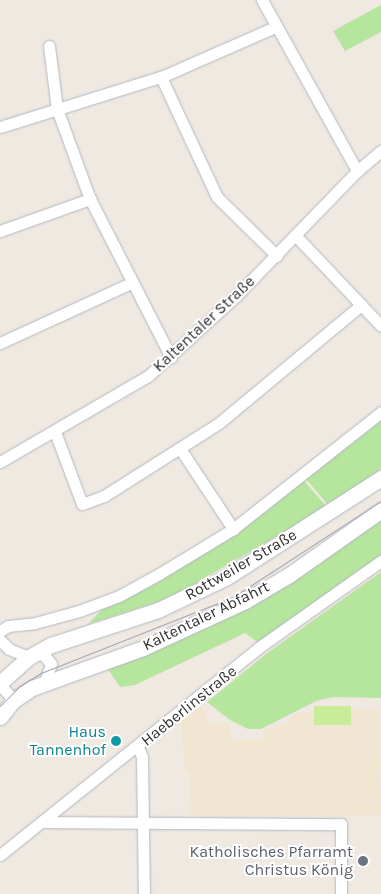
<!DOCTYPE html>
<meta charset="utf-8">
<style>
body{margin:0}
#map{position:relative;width:381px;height:894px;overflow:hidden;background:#efe9e1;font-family:Karla,sans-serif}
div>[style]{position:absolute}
.education>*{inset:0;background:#f0e6d1}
.green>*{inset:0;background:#b6e59e}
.pitch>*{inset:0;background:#c9ec9a;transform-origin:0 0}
.roads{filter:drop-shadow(0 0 1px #b4b7c1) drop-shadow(0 0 1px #b4b7c1)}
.minor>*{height:11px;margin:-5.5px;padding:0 5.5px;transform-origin:5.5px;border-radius:5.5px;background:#fff}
.secondary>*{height:15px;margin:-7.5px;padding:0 7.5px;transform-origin:7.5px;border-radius:7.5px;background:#fff}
.tram>*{height:1px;margin:-0.5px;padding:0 0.5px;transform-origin:0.5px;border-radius:0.5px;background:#a3a6b8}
.dots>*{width:14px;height:14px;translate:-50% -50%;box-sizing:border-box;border:2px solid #fff;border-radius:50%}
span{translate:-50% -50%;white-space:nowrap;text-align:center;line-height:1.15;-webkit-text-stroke:4px #fff;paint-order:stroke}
.street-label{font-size:16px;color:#2e2e2e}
.culture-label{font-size:16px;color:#0d838f}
.right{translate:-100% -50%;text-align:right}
.worship-label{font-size:16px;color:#5b616d}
</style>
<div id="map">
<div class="education">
<div style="clip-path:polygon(202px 704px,208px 723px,230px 723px,231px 740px,263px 739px,263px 730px,285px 723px,288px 725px,288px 719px,300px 712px,314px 712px,314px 707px,379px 709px,381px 815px,189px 816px,190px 772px,185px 772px,181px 720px)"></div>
</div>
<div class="green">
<div style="clip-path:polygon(381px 5px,381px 32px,345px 51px,333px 31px)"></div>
<div style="clip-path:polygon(381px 418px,381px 469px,329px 506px,306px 479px)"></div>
<div style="clip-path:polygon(304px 481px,327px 507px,170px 598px,88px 624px,107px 604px,254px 518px)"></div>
<div style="clip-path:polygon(381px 520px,381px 557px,260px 644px,245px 633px,135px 685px,120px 687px,107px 668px,270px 593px)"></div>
<div style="clip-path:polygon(381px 572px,381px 698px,333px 697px,316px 701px,261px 729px,248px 729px,230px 720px,207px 702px,266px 654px)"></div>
</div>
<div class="pitch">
<div style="left:351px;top:706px;width:19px;height:37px;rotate:90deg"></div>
</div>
<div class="roads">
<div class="minor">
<div style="left:262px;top:0;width:196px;rotate:60.9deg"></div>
<div style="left:49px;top:46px;width:64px;rotate:82.8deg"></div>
<div style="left:57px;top:109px;width:96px;rotate:69.9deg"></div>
<div style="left:90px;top:199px;width:178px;rotate:62.9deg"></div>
<div style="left:161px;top:77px;width:132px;rotate:65deg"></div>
<div style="left:217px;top:197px;width:84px;rotate:44.5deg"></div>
<div style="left:0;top:127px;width:169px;rotate:-17.3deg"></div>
<div style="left:161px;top:77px;width:124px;rotate:-23.7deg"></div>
<div style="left:0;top:231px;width:96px;rotate:-19.6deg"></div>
<div style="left:295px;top:235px;width:125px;rotate:46.6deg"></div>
<div style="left:0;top:343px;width:144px;rotate:-24.6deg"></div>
<div style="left:55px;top:432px;width:77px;rotate:69.4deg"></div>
<div style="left:82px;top:504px;width:23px;rotate:-20deg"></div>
<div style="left:104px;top:496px;width:136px;rotate:-32.4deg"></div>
<div style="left:219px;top:423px;width:185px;rotate:-39.7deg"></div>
<div style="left:181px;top:450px;width:95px;rotate:56.6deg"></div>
<div style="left:0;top:462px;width:171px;rotate:-30.2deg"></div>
<div style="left:148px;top:376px;width:119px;rotate:-42.3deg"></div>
<div style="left:236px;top:296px;width:174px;rotate:-45.9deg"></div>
<div style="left:357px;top:171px;width:31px;rotate:-40deg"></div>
<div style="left:0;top:631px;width:9px;rotate:-32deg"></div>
<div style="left:8px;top:626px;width:27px;rotate:-6deg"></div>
<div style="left:35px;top:623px;width:46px;rotate:-15.3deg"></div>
<div style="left:79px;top:611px;width:43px;rotate:-20.6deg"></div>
<div style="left:119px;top:596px;width:46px;rotate:-28.8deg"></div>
<div style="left:159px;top:574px;width:87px;rotate:-31.3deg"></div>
<div style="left:233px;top:529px;width:189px;rotate:-38.3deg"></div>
<div style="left:0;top:640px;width:13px;rotate:45deg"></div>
<div style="left:9px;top:649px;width:22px;rotate:22deg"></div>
<div style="left:35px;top:653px;width:9px;rotate:13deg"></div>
<div style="left:44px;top:655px;width:11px;rotate:52deg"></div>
<div style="left:51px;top:664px;width:21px;rotate:109deg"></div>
<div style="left:0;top:685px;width:21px;rotate:47deg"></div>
<div style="left:138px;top:747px;width:11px;rotate:68deg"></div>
<div style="left:142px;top:757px;width:137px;rotate:89.2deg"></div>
<div style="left:42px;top:822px;width:299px;rotate:0.4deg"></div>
<div style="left:341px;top:824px;width:70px;rotate:90deg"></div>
<div style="left:0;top:855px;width:331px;rotate:-38.7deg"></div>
<div style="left:258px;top:648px;width:151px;rotate:-35.3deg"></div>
</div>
<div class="secondary">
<div style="left:0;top:683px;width:39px;rotate:-42deg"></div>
<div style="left:29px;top:657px;width:25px;rotate:-29deg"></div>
<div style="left:51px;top:645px;width:113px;rotate:-18.1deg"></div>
<div style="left:158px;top:610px;width:76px;rotate:-25.6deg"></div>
<div style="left:227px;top:577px;width:183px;rotate:-32.7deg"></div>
<div style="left:0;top:717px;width:22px;rotate:-51deg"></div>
<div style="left:14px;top:700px;width:22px;rotate:-34deg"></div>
<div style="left:32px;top:688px;width:118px;rotate:-19.8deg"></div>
<div style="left:143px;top:648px;width:112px;rotate:-24.7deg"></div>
<div style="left:245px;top:601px;width:51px;rotate:-30.6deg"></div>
<div style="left:289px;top:575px;width:113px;rotate:-35.2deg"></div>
</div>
</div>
<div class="tram">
<div style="left:0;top:706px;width:28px;rotate:-45deg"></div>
<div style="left:20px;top:686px;width:25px;rotate:-32deg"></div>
<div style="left:41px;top:673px;width:206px;rotate:-21.6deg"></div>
<div style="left:233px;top:597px;width:176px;rotate:-33deg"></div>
</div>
<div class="dots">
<div style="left:116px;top:741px;background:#0f9aa8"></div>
<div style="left:363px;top:861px;background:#6b7280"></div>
</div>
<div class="street-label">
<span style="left:204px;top:324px;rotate:-43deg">Kaltentaler Straße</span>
<span style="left:241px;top:565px;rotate:-30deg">Rottweiler Straße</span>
<span style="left:206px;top:616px;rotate:-26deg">Kaltentaler Abfahrt</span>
<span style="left:189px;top:706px;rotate:-39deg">Haeberlinstraße</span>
</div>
<div class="culture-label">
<span class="right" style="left:106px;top:741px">Haus<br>Tannenhof</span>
</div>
<div class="worship-label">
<span class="right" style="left:353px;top:861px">Katholisches Pfarramt<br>Christus König</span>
</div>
</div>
